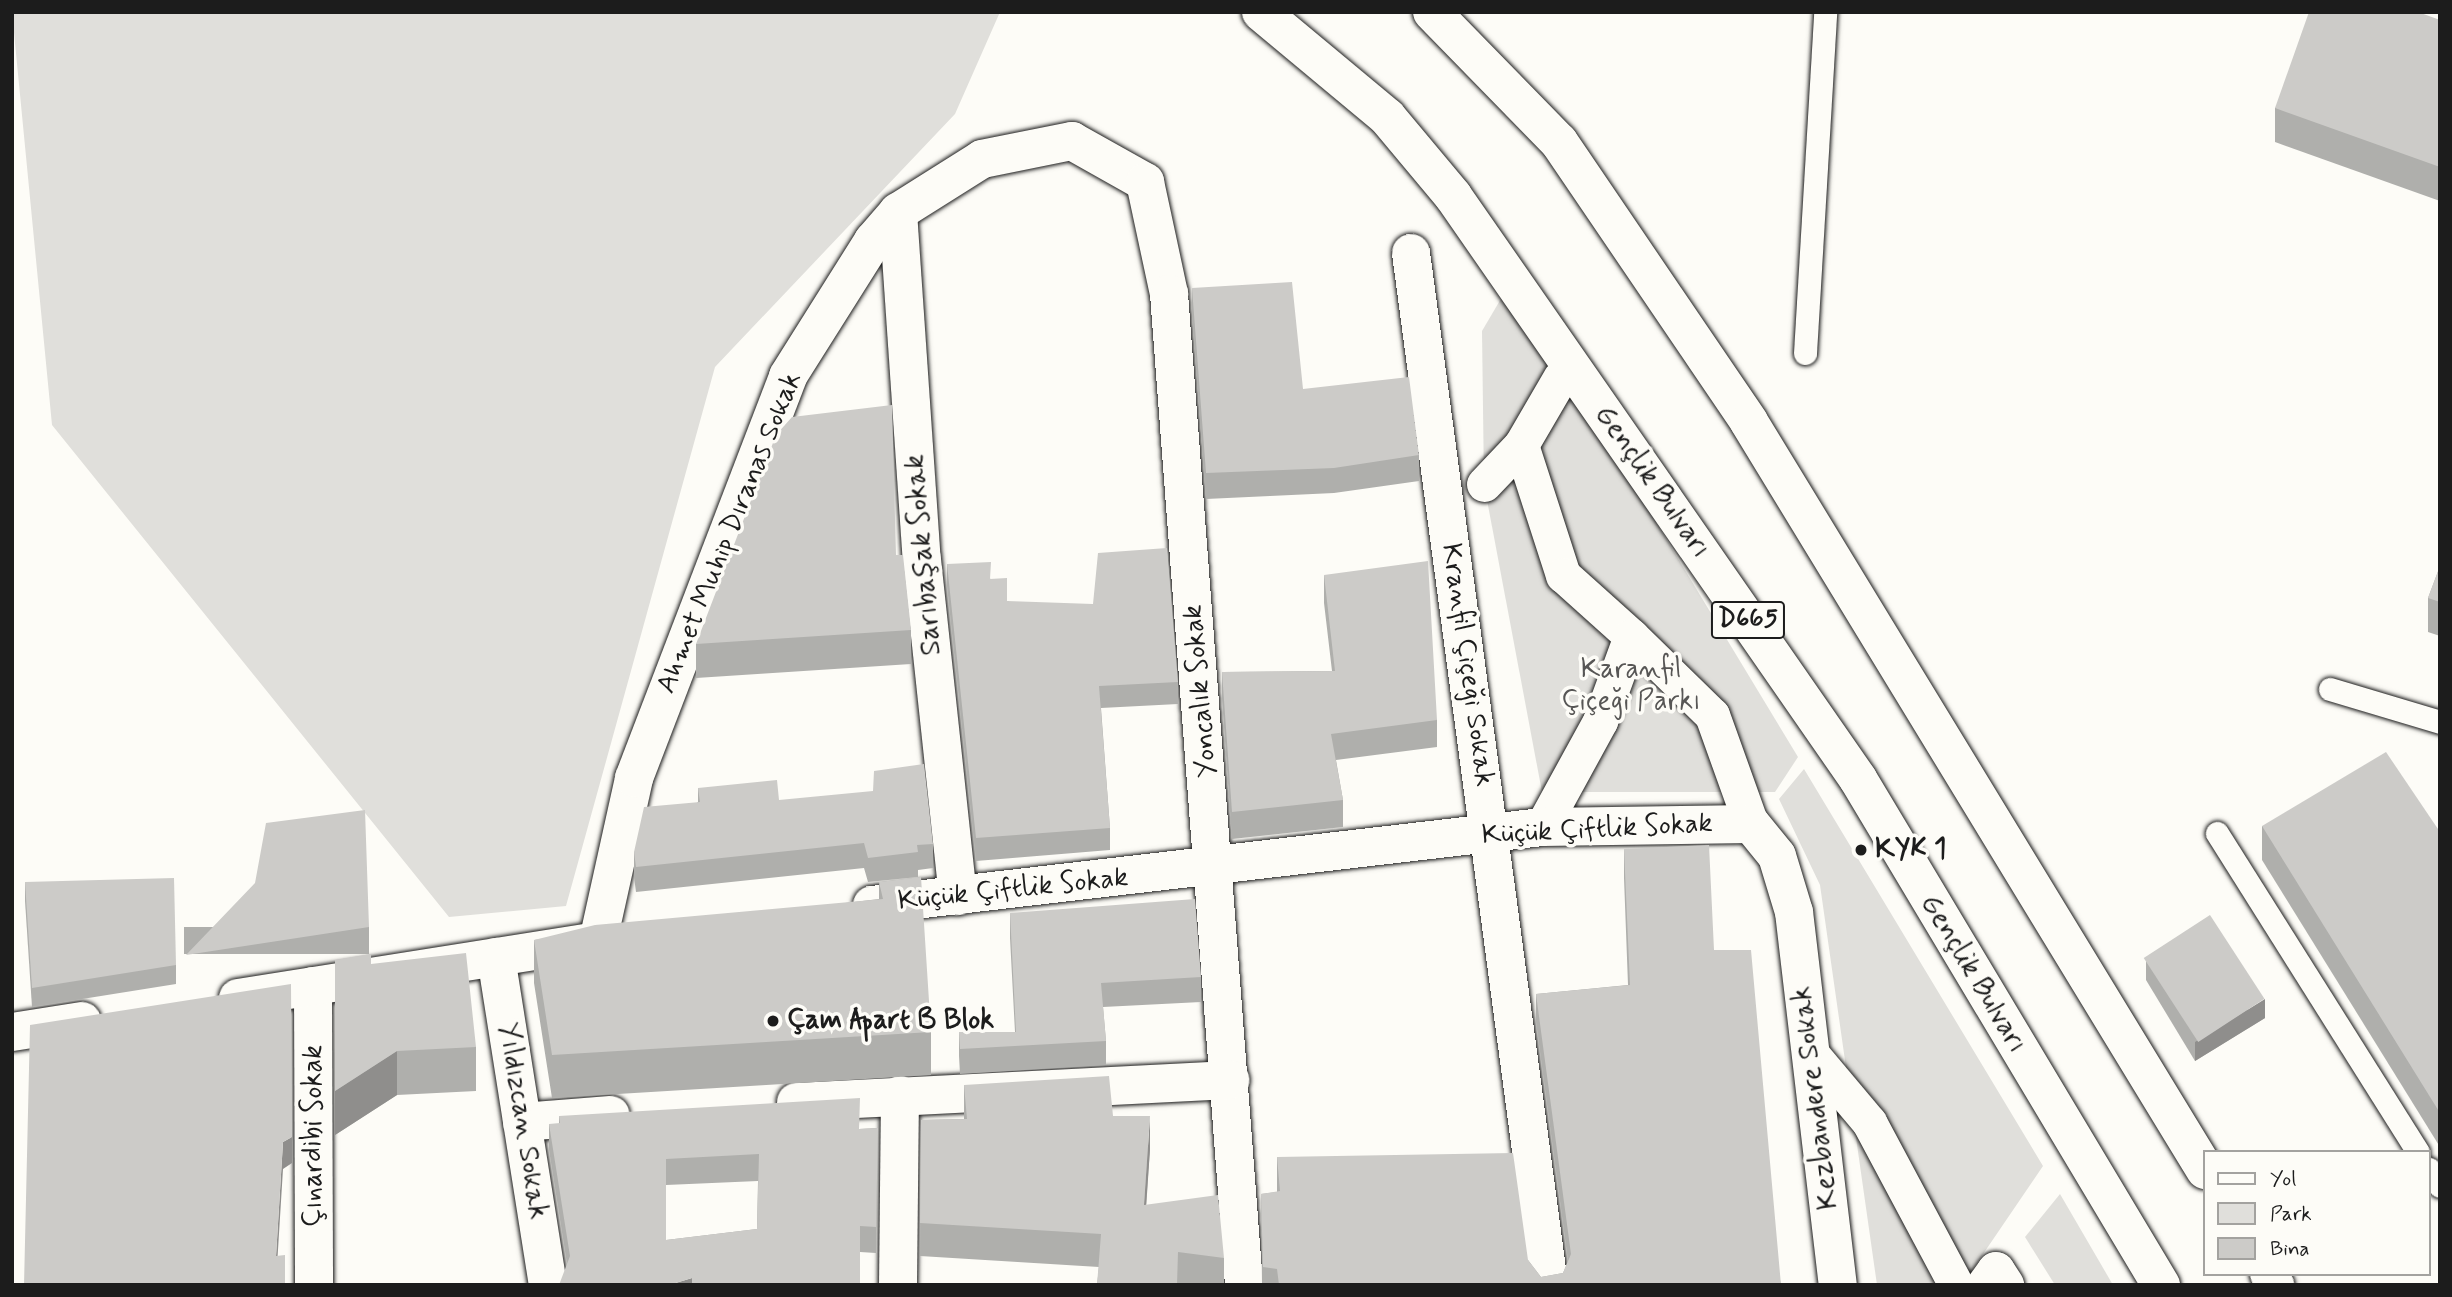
<!DOCTYPE html>
<meta charset="utf-8">
<style>
body{margin:0}
#map{position:relative;width:2452px;height:1297px;overflow:hidden;background:#fdfcf7;font-family:Mynerve,sans-serif}
div>[style]{position:absolute}
.green>*{inset:0;background:#e0dfdb}
.roads{filter:drop-shadow(0 0 2px #1c1c1c) drop-shadow(0 0 2px #1c1c1c)}
.service>*{height:23px;margin:-11.5px;padding:0 11.5px;transform-origin:11.5px;border-radius:11.5px;background:#fdfcf7}
.pedestrian>*{height:35px;margin:-17.5px;padding:0 17.5px;transform-origin:17.5px;border-radius:17.5px;background:#fdfcf7}
.minor>*{height:38px;margin:-19px;padding:0 19px;transform-origin:19px;border-radius:19px;background:#fdfcf7}
.trunk>*{height:38px;margin:-19px;padding:0 19px;transform-origin:19px;border-radius:19px;background:#fdfcf7}
.wall>*{inset:0;background:#afafac;transform-origin:0 0}
.shaded-wall>*{inset:0;background:#8f8e8c}
.building>*{inset:0;background:#cccbc8;transform-origin:0 0}
.dots>*{width:19px;height:19px;translate:-50% -50%;box-sizing:border-box;border:4px solid #fdfcf7;border-radius:50%}
span{translate:-50% -50%;white-space:nowrap;text-align:center;line-height:1.15;-webkit-text-stroke:7px #fdfcf7;paint-order:stroke}
.shield-label span{padding:2px 5px;background:#fdfcf7;border:2px solid;border-radius:5px;-webkit-text-stroke-width:0}
.shield-label{font-size:26px;color:#1c1c1c;font-weight:700}
.street-label{font-size:28px;color:#1c1c1c}
.park-label{font-size:28px;color:#575655}
.poi-label{font-size:28px;color:#1c1c1c;font-weight:700}
.left{translate:0 -50%;text-align:left}
.frame{position:absolute;inset:0;border:14px solid #1c1c1c;pointer-events:none}
.legend{position:absolute;left:2203px;top:1150px;width:228px;height:126px;box-sizing:border-box;background:#fdfcf7;border:2px solid #a3a29f;margin:0;padding:9px 12px;list-style:none;font-size:21px;color:#1c1c1c}
.legend li{display:flex;align-items:center;gap:14px;height:35px}
.legend b{width:35px;border:2px solid #a3a29f}
</style>
<div id="map">
<div class="green">
<div style="clip-path:polygon(12px 12px,1000px 12px,955px 114px,715px 367px,566px 906px,449px 917px,52px 425px)"></div>
<div style="clip-path:polygon(1502px 297px,1651px 514px,1798px 757px,1775px 792px,1542px 792px,1484px 484px,1482px 331px)"></div>
<div style="clip-path:polygon(1804px 769px,2043px 1166px,1962px 1285px,1877px 1285px,1820px 885px,1779px 799px)"></div>
<div style="clip-path:polygon(2060px 1194px,2113px 1285px,2055px 1285px,2025px 1237px)"></div>
</div>
<div class="roads">
<div class="service">
<div style="left:1805px;top:353px;width:342px;rotate:-86.6deg"></div>
<div style="left:2330px;top:689px;width:115px;rotate:16.7deg"></div>
<div style="left:2217px;top:833px;width:377px;rotate:57.8deg"></div>
<div style="left:2429px;top:1169px;width:20px;rotate:57deg"></div>
</div>
<div class="pedestrian">
<div style="left:1521px;top:445px;width:78px;rotate:-59.8deg"></div>
<div style="left:1484px;top:484px;width:54px;rotate:-46.5deg"></div>
<div style="left:1521px;top:445px;width:137px;rotate:72.1deg"></div>
<div style="left:1563px;top:575px;width:91px;rotate:41.9deg"></div>
<div style="left:1542px;top:827px;width:121px;rotate:-61.3deg"></div>
<div style="left:1600px;top:721px;width:90px;rotate:-70deg"></div>
<div style="left:1631px;top:636px;width:113px;rotate:44.3deg"></div>
<div style="left:1712px;top:715px;width:116px;rotate:70.3deg"></div>
<div style="left:1810px;top:1052px;width:92px;rotate:49.9deg"></div>
<div style="left:1869px;top:1122px;width:185px;rotate:61.9deg"></div>
</div>
<div class="minor">
<div style="left:898px;top:212px;width:349px;rotate:86.1deg"></div>
<div style="left:922px;top:560px;width:338px;rotate:83.9deg"></div>
<div style="left:1411px;top:253px;width:1041px;rotate:82.38deg"></div>
<div style="left:872px;top:905px;width:675px;rotate:-6.64deg"></div>
<div style="left:1542px;top:827px;width:209px;rotate:-0.8deg"></div>
<div style="left:1751px;top:824px;width:41px;rotate:50.9deg"></div>
<div style="left:1777px;top:856px;width:59px;rotate:73.1deg"></div>
<div style="left:1794px;top:912px;width:376px;rotate:83.3deg"></div>
<div style="left:598px;top:941px;width:167px;rotate:-77.5deg"></div>
<div style="left:634px;top:778px;width:430px;rotate:-69deg"></div>
<div style="left:788px;top:376px;width:160px;rotate:-57.8deg"></div>
<div style="left:873px;top:241px;width:38px;rotate:-49deg"></div>
<div style="left:898px;top:212px;width:99px;rotate:-32.2deg"></div>
<div style="left:982px;top:159px;width:92px;rotate:-11.3deg"></div>
<div style="left:1072px;top:141px;width:84px;rotate:29.3deg"></div>
<div style="left:1145px;top:182px;width:115px;rotate:77.9deg"></div>
<div style="left:1169px;top:294px;width:994px;rotate:85.67deg"></div>
<div style="left:496px;top:957px;width:332px;rotate:81deg"></div>
<div style="left:313px;top:986px;width:299px;rotate:89.8deg"></div>
<div style="left:238px;top:998px;width:353px;rotate:-9deg"></div>
<div style="left:12px;top:1032px;width:71px;rotate:-8.9deg"></div>
<div style="left:796px;top:1102px;width:435px;rotate:-2.9deg"></div>
<div style="left:522px;top:1122px;width:89px;rotate:-4.5deg"></div>
<div style="left:898px;top:1285px;width:190px;rotate:-89.4deg"></div>
<div style="left:1986px;top:1285px;width:17px;rotate:-54deg"></div>
<div style="left:1996px;top:1271px;width:17px;rotate:57deg"></div>
</div>
<div class="trunk">
<div style="left:1261px;top:12px;width:164px;rotate:39.8deg"></div>
<div style="left:1387px;top:117px;width:103px;rotate:50.1deg"></div>
<div style="left:1453px;top:196px;width:710px;rotate:55.21deg"></div>
<div style="left:1858px;top:779px;width:590px;rotate:59.09deg"></div>
<div style="left:1432px;top:12px;width:182px;rotate:45.7deg"></div>
<div style="left:1559px;top:142px;width:338px;rotate:55.8deg"></div>
<div style="left:1749px;top:422px;width:876px;rotate:58.63deg"></div>
<div style="left:2269px;top:1274px;width:13px;rotate:61deg"></div>
</div>
</div>
<div class="wall">
<div style="clip-path:polygon(2440px 20px,2440px 201px,2275px 142px,2275px 108px)"></div>
<div style="clip-path:polygon(1192px 288px,1303px 389px,1419px 455px,1419px 481px,1334px 493px,1206px 499px,1192px 313px)"></div>
<div style="clip-path:polygon(896px 555px,911px 630px,911px 664px,696px 678px,696px 644px)"></div>
<div style="clip-path:polygon(947px 564px,991px 579px,1007px 601px,1178px 682px,1178px 704px,1101px 708px,1110px 828px,1110px 850px,976px 861px,947px 586px)"></div>
<div style="clip-path:polygon(2440px 566px,2440px 636px,2428px 632px,2428px 598px)"></div>
<div style="clip-path:polygon(1324px 575px,1437px 720px,1437px 747px,1336px 760px,1343px 800px,1343px 827px,1232px 839px,1222px 699px,1222px 672px,1332px 671px,1324px 603px)"></div>
<div style="clip-path:polygon(698px 788px,779px 800px,933px 844px,933px 868px,918px 870px,918px 877px,868px 882px,864px 868px,636px 892px,634px 877px,634px 852px,698px 802px)"></div>
<div style="clip-path:polygon(2262px 826px,2440px 832px,2440px 1147px,2262px 860px)"></div>
<div style="clip-path:polygon(1624px 849px,1714px 950px,1781px 1285px,1262px 1285px,1261px 1194px,1277px 1192px,1277px 1157px,1528px 1260px,1541px 1277px,1563px 1273px,1568px 1261px,1536px 1022px,1536px 994px,1628px 985px,1624px 878px)"></div>
<div style="clip-path:polygon(25px 882px,176px 965px,176px 984px,32px 1007px,25px 901px)"></div>
<div style="clip-path:polygon(879px 882px,931px 1032px,931px 1075px,552px 1098px,534px 983px,534px 940px,879px 899px)"></div>
<div style="clip-path:polygon(1010px 913px,1201px 977px,1201px 1002px,1103px 1007px,1106px 1041px,1106px 1065px,960px 1074px,959px 1056px,959px 1032px,1015px 1032px,1010px 938px)"></div>
<div style="left:369px;top:927px;width:27px;height:185px;rotate:90deg"></div>
<div style="clip-path:polygon(335px 960px,371px 964px,476px 1047px,476px 1091px,397px 1095px,335px 1135px)"></div>
<div style="clip-path:polygon(2146px 961px,2265px 1018px,2195px 1061px,2146px 980px)"></div>
<div style="clip-path:polygon(964px 1085px,1113px 1116px,1150px 1149px,1146px 1205px,1224px 1258px,1224px 1285px,1097px 1285px,1099px 1267px,920px 1256px,921px 1120px,964px 1119px)"></div>
<div style="clip-path:polygon(evenodd,559px 1116px,859px 1129px,878px 1128px,876px 1253px,860px 1252px,567px 1264px,549px 1150px,549px 1124px,559px 1124px,559px 1116px,758px 1181px,757px 1229px,666px 1240px,666px 1185px,758px 1181px)"></div>
</div>
<div class="shaded-wall">
<div style="clip-path:polygon(2265px 999px,2265px 1018px,2195px 1061px,2195px 1042px)"></div>
<div style="clip-path:polygon(397px 1051px,397px 1095px,335px 1135px,335px 1091px)"></div>
<div style="clip-path:polygon(1150px 1116px,1150px 1149px,1144px 1238px,1144px 1205px)"></div>
<div style="clip-path:polygon(292px 1137px,292px 1163px,283px 1169px,276px 1282px,276px 1256px,283px 1142px)"></div>
<div style="clip-path:polygon(692px 1278px,692px 1285px,669px 1285px)"></div>
</div>
<div class="building">
<div style="clip-path:polygon(2309px 12px,2418px 12px,2440px 20px,2440px 167px,2275px 108px)"></div>
<div style="clip-path:polygon(1292px 282px,1303px 389px,1409px 377px,1419px 455px,1334px 468px,1206px 473px,1192px 288px)"></div>
<div style="clip-path:polygon(892px 405px,896px 555px,903px 555px,911px 630px,696px 644px,776px 435px,792px 417px)"></div>
<div style="clip-path:polygon(1167px 548px,1178px 682px,1099px 686px,1110px 828px,976px 838px,947px 564px,991px 562px,990px 579px,1007px 578px,1007px 601px,1093px 604px,1098px 553px)"></div>
<div style="clip-path:polygon(1428px 561px,1437px 720px,1331px 734px,1343px 800px,1232px 812px,1222px 672px,1335px 671px,1324px 575px)"></div>
<div style="clip-path:polygon(2440px 566px,2440px 602px,2428px 598px)"></div>
<div style="clip-path:polygon(2386px 752px,2440px 832px,2440px 1113px,2262px 826px)"></div>
<div style="clip-path:polygon(924px 764px,933px 844px,917px 845px,918px 852px,868px 858px,864px 843px,636px 867px,634px 852px,644px 807px,700px 802px,698px 788px,777px 780px,779px 800px,873px 791px,874px 771px)"></div>
<div style="clip-path:polygon(365px 810px,369px 927px,186px 955px,255px 883px,266px 823px)"></div>
<div style="clip-path:polygon(1709px 845px,1714px 950px,1751px 950px,1781px 1285px,1279px 1285px,1277px 1269px,1263px 1267px,1261px 1194px,1280px 1191px,1277px 1157px,1513px 1153px,1528px 1260px,1541px 1277px,1563px 1273px,1571px 1254px,1536px 994px,1630px 985px,1624px 849px)"></div>
<div style="clip-path:polygon(921px 877px,931px 1032px,552px 1055px,534px 940px,595px 925px,883px 899px,879px 882px)"></div>
<div style="clip-path:polygon(174px 878px,176px 965px,32px 988px,25px 882px)"></div>
<div style="clip-path:polygon(1195px 899px,1201px 977px,1101px 983px,1106px 1041px,960px 1049px,959px 1032px,1016px 1032px,1010px 913px)"></div>
<div style="left:2210px;top:915px;width:100px;height:79px;rotate:57deg"></div>
<div style="clip-path:polygon(466px 953px,476px 1047px,397px 1051px,335px 1091px,335px 960px,371px 954px,371px 964px)"></div>
<div style="clip-path:polygon(291px 984px,292px 1137px,283px 1142px,276px 1256px,285px 1255px,285px 1285px,24px 1285px,30px 1025px)"></div>
<div style="clip-path:polygon(1109px 1076px,1113px 1116px,1150px 1116px,1144px 1205px,1218px 1195px,1224px 1258px,1178px 1252px,1177px 1285px,1097px 1285px,1101px 1234px,920px 1223px,921px 1120px,967px 1119px,964px 1085px)"></div>
<div style="clip-path:polygon(evenodd,860px 1098px,859px 1129px,878px 1128px,876px 1227px,860px 1226px,860px 1285px,692px 1285px,692px 1278px,669px 1285px,559px 1285px,570px 1256px,549px 1124px,560px 1123px,559px 1116px,860px 1098px,759px 1154px,757px 1229px,666px 1240px,666px 1159px,759px 1154px)"></div>
</div>
<div class="dots">
<div style="left:1861px;top:850px;background:#1c1c1c"></div>
<div style="left:773px;top:1021px;background:#1c1c1c"></div>
</div>
<div class="shield-label">
<span style="left:1748px;top:620px">D665</span>
</div>
<div class="street-label">
<span style="left:1652px;top:482px;rotate:55deg">Gençlik Bulvarı</span>
<span style="left:730px;top:533px;rotate:-68deg">Ahmet Muhip Dıranas Sokak</span>
<span style="left:924px;top:555px;rotate:-95deg">Sarıbaşak Sokak</span>
<span style="left:1467px;top:665px;rotate:82deg">Kranfil Çiçeği Sokak</span>
<span style="left:1201px;top:691px;rotate:-95deg">Yoncalık Sokak</span>
<span style="left:1597px;top:830px;rotate:-3deg">Küçük Çiftlik Sokak</span>
<span style="left:1013px;top:890px;rotate:-6deg">Küçük Çiftlik Sokak</span>
<span style="left:1973px;top:974px;rotate:59deg">Gençlik Bulvarı</span>
<span style="left:1816px;top:1098px;rotate:-97deg">Kezbandere Sokak</span>
<span style="left:522px;top:1121px;rotate:81deg">Yıldızcan Sokak</span>
<span style="left:314px;top:1136px;rotate:-90deg">Çınardibi Sokak</span>
</div>
<div class="park-label">
<span style="left:1631px;top:686px">Karanfil<br>Çiçeği Parkı</span>
</div>
<div class="poi-label">
<span class="left" style="left:1875px;top:850px">KYK 1</span>
<span class="left" style="left:787px;top:1021px">Çam Apart B Blok</span>
</div>
<div class="frame"></div>
<ul class="legend">
<li><b style="height:9px;background:#fdfcf7"></b>Yol</li>
<li><b style="height:19px;background:#e0dfdb"></b>Park</li>
<li><b style="height:19px;background:#cccbc8"></b>Bina</li>
</ul>
</div>
